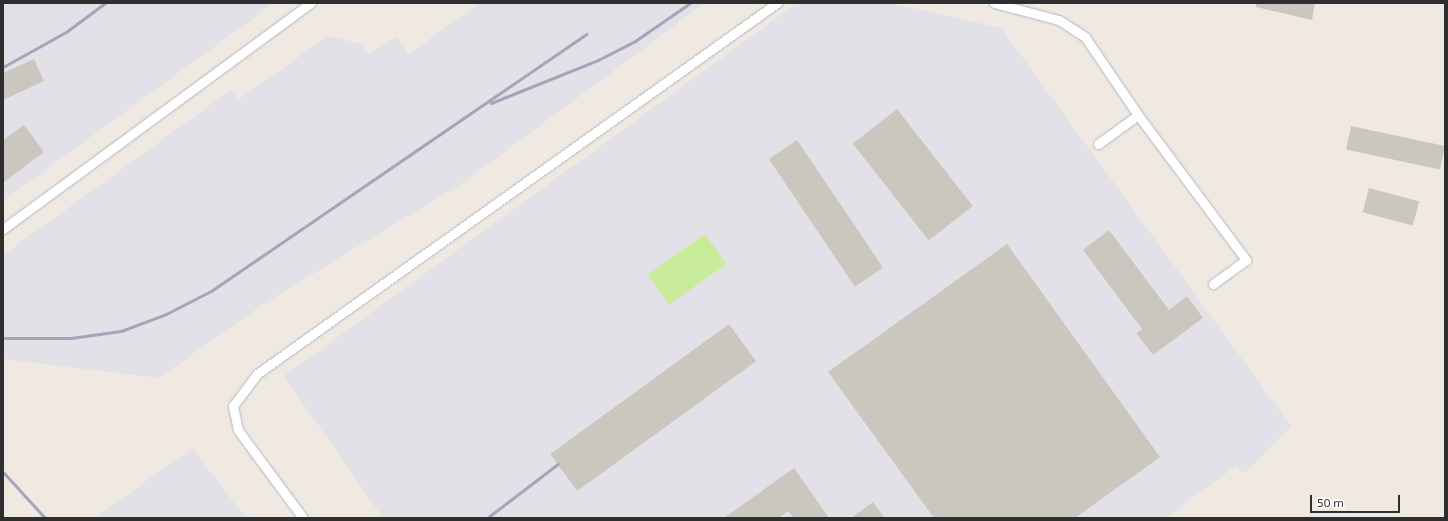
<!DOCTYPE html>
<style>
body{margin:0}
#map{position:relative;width:1448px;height:521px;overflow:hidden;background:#efe9e1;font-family:"Exo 2",sans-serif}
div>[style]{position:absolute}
.industrial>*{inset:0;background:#e3e1e8}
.pitch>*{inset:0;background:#c9ec9a;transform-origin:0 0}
.building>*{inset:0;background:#cbc7bf;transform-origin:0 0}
.roads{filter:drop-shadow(0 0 1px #b4b7c1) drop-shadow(0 0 1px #b4b7c1)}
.minor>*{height:9px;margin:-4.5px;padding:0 4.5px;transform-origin:4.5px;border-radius:4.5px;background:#fff}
.rail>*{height:3px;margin:-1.5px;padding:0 1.5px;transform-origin:1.5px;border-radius:1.5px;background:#a3a6b8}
span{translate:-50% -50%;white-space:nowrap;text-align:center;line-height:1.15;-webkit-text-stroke:3.5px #fff;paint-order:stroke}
.frame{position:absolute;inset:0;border:4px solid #2e2e2e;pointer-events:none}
.scale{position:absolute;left:1310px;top:495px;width:90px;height:18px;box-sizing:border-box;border:2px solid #2e2e2e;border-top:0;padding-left:5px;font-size:12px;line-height:14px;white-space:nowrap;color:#2e2e2e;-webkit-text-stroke:3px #fff;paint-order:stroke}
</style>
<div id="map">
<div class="industrial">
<div style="clip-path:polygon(3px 3px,274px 3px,3px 201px)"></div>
<div style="clip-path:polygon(479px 3px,705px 3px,464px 182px,262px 305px,159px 378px,3px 359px,3px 255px,231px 90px,239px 99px,328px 36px,361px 44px,369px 54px,397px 37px,409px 54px)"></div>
<div style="clip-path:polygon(797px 3px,890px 3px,1001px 28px,1291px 426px,1244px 474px,1236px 466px,1165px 518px,383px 518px,284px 376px)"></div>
<div style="clip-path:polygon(192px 448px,246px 518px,95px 518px)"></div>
</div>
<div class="pitch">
<div style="left:705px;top:234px;width:37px;height:70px;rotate:55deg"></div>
</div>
<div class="building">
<div style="clip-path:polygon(1256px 3px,1315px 3px,1312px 20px,1256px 7px)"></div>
<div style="clip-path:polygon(34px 59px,44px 81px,3px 100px,3px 73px)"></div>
<div style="left:897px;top:109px;width:123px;height:56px;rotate:52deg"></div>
<div style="clip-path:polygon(24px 125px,44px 152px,3px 183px,3px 140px)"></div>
<div style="left:1351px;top:126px;width:96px;height:24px;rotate:12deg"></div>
<div style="left:797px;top:140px;width:154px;height:34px;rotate:56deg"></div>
<div style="left:1369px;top:188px;width:52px;height:25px;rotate:15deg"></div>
<div style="clip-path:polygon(1109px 230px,1169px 310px,1187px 296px,1203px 318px,1153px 355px,1136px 333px,1142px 329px,1083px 250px)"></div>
<div style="clip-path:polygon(1007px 244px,1160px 457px,1075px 518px,934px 518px,828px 372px)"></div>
<div style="left:729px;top:324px;width:46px;height:221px;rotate:54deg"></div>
<div style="clip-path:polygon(794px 468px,829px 518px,793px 518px,788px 511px,779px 518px,724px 518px)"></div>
<div style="clip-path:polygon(873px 502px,885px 518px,851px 518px)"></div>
</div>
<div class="roads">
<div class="minor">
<div style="left:994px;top:3px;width:67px;rotate:14.7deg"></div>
<div style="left:1059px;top:20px;width:31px;rotate:33deg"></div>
<div style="left:1085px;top:37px;width:94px;rotate:55.8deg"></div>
<div style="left:1138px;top:115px;width:181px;rotate:53.3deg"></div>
<div style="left:1246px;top:260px;width:41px;rotate:144deg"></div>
<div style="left:1098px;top:144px;width:49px;rotate:-35.9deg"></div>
<div style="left:3px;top:229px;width:382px;rotate:-36.3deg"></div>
<div style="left:303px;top:518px;width:109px;rotate:-126.5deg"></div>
<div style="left:238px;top:430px;width:25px;rotate:-102deg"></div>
<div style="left:233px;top:406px;width:40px;rotate:-53deg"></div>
<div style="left:257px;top:374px;width:639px;rotate:-35.51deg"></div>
</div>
</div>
<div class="rail">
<div style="left:3px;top:67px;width:72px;rotate:-29.1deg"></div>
<div style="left:66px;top:32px;width:49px;rotate:-36.6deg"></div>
<div style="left:491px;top:103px;width:115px;rotate:-21.9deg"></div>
<div style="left:598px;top:60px;width:42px;rotate:-27.2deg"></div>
<div style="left:635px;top:41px;width:67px;rotate:-34.6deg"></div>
<div style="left:3px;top:338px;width:68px"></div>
<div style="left:71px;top:338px;width:50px;rotate:-8deg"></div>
<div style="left:121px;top:331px;width:48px;rotate:-20.7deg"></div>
<div style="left:166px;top:314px;width:51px;rotate:-27.1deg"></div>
<div style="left:211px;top:291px;width:455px;rotate:-34.4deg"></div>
<div style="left:3px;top:472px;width:62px;rotate:47.6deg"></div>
<div style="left:487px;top:518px;width:89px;rotate:-37.3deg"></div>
</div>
<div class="frame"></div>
<div class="scale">50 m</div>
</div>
